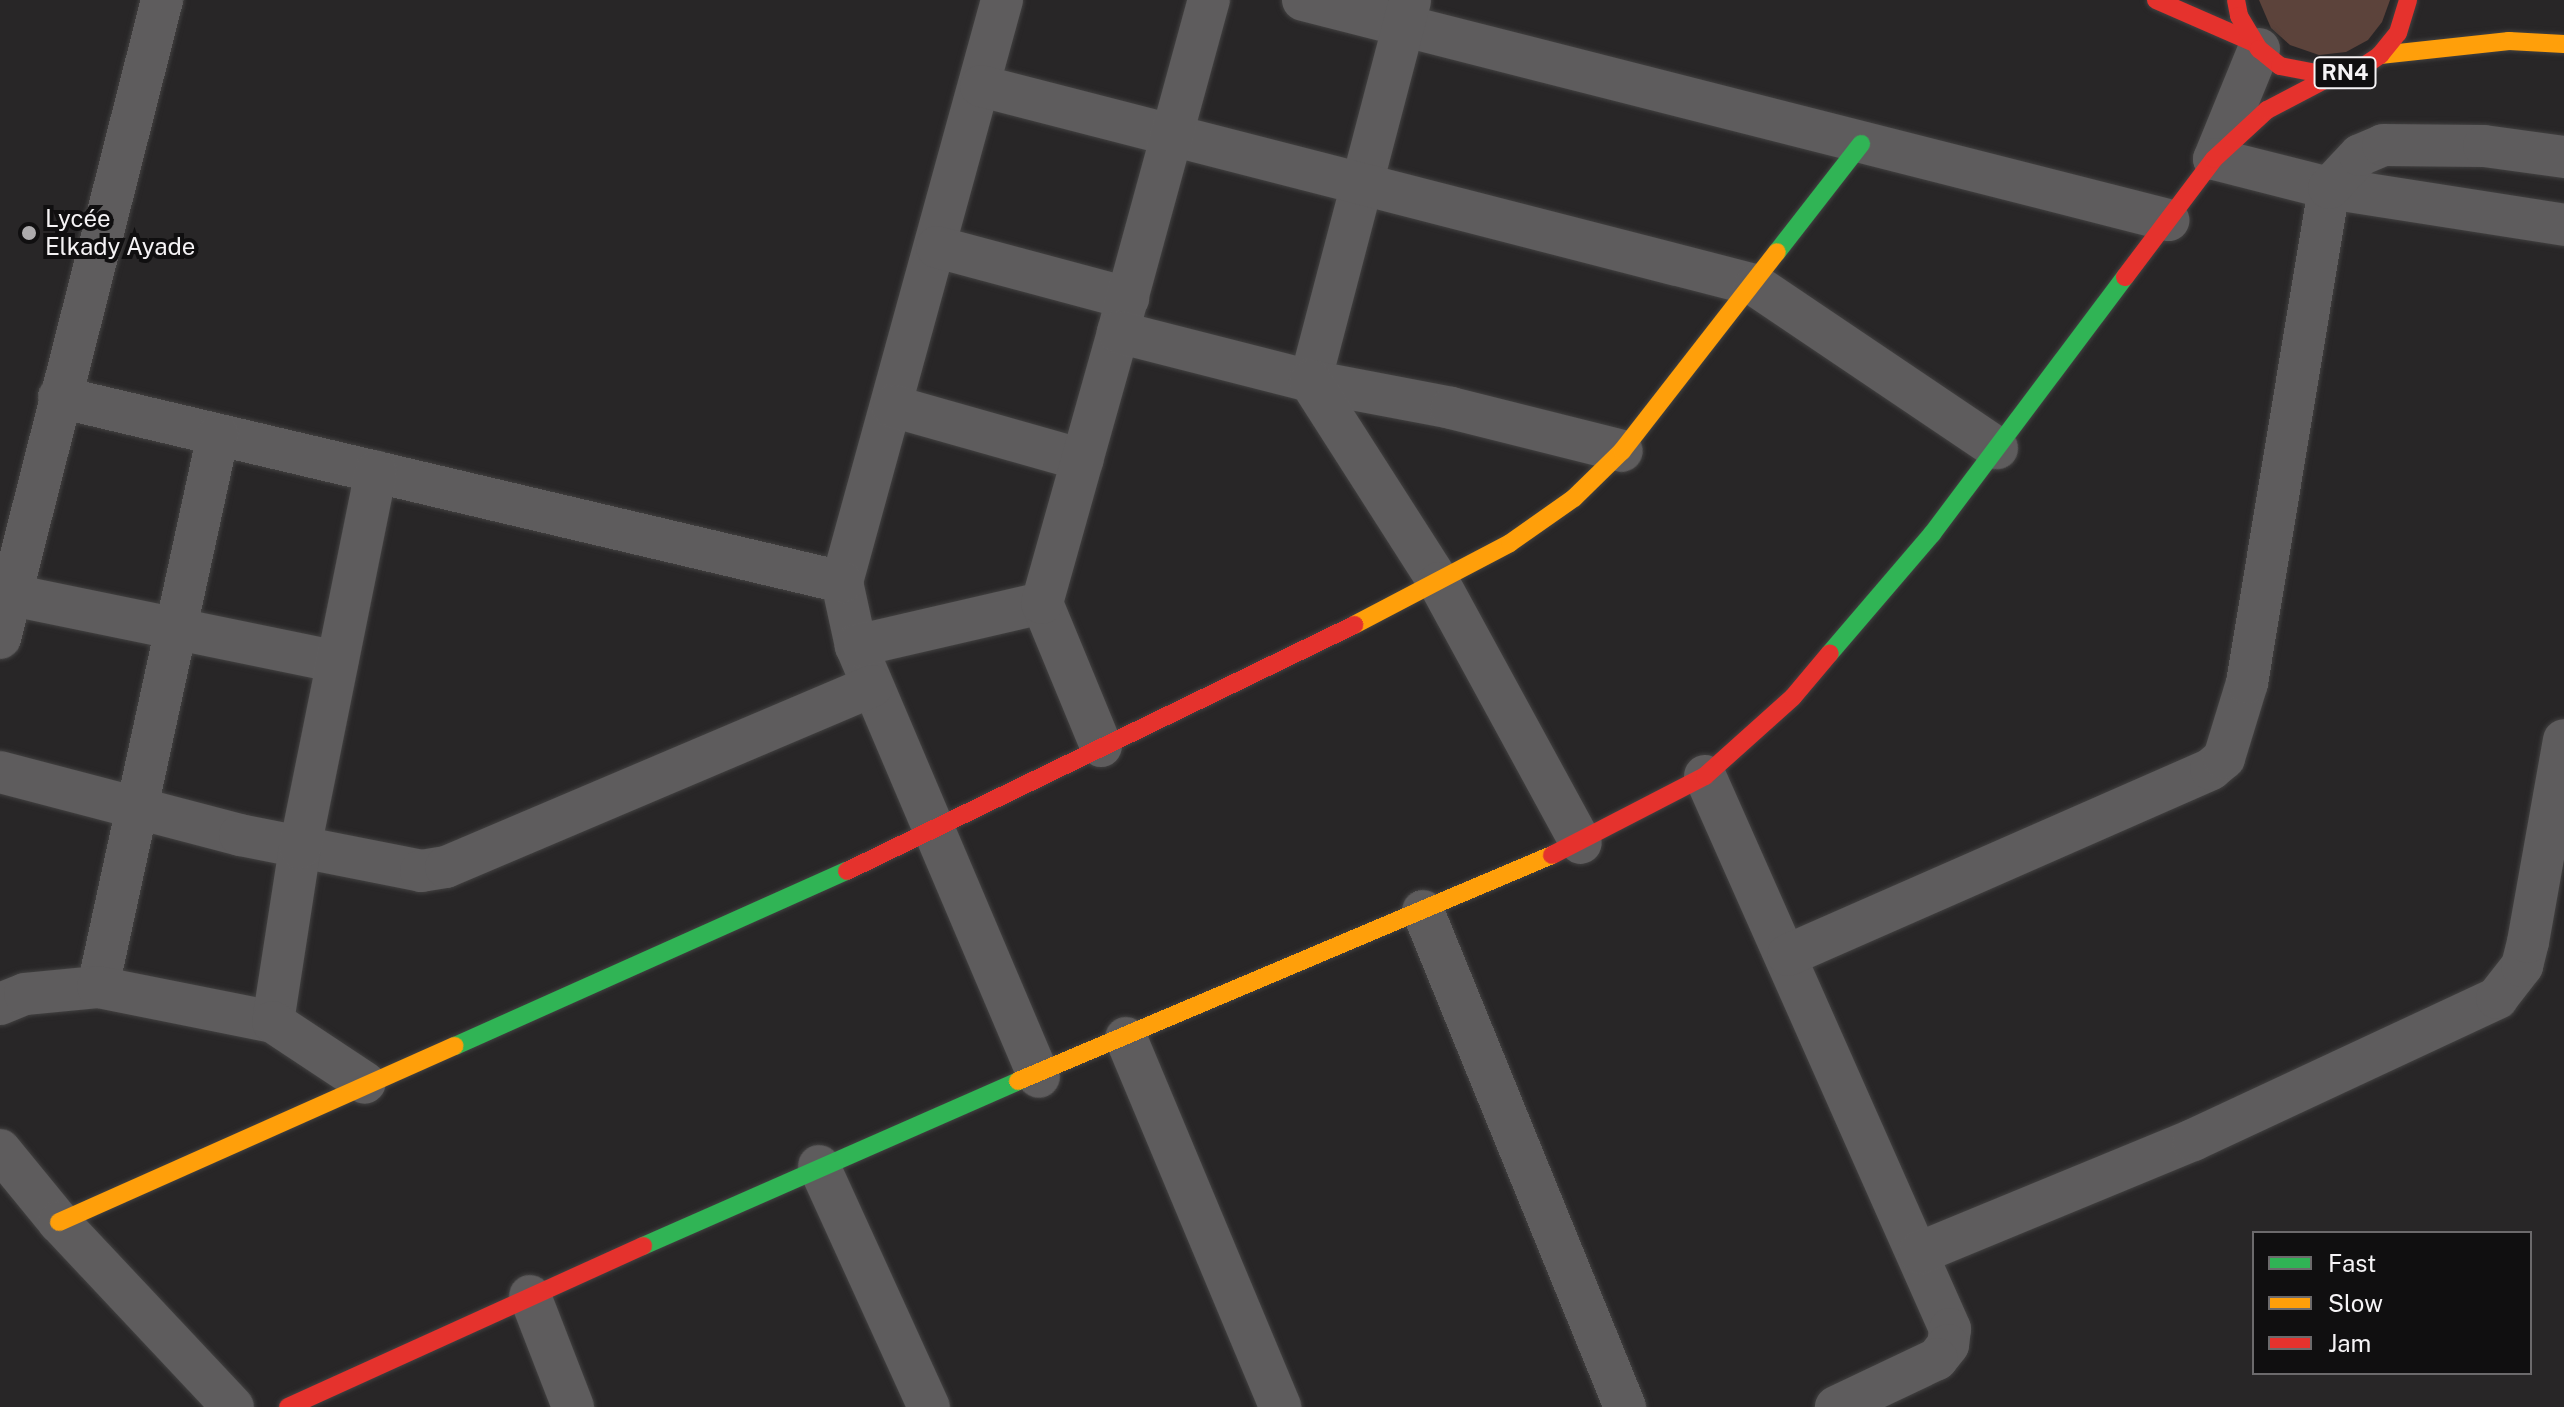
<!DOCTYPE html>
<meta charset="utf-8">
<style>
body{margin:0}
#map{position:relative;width:2564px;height:1407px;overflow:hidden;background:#282627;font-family:"Public Sans",sans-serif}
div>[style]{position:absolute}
.green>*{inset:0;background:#5c433b}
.roads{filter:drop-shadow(0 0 2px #424141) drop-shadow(0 0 2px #424141)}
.street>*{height:42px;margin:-21px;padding:0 21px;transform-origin:21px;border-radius:21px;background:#5e5c5d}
.fast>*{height:18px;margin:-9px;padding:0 9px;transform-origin:9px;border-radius:9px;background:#30b455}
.slow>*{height:18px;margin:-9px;padding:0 9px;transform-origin:9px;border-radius:9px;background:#ff9f0a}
.jam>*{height:18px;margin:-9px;padding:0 9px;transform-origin:9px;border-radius:9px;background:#e5322d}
.dots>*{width:22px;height:22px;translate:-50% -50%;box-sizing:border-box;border:4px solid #100f10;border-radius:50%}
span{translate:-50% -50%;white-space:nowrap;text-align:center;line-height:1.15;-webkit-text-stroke:8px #100f10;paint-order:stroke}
.shield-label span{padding:2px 6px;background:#100f10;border:2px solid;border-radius:6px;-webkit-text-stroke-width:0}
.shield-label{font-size:22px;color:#f5f3f5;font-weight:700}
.poi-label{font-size:24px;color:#f5f3f5}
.left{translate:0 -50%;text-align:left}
.legend{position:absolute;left:2252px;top:1231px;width:280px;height:144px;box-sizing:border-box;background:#100f10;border:2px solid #6c6a6c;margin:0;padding:10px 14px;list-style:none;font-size:24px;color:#f5f3f5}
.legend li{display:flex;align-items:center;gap:16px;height:40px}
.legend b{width:40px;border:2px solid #6c6a6c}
</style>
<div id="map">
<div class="green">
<div style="clip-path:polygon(2259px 0,2390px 0,2382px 22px,2368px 40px,2346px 52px,2319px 55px,2290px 45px,2271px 28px)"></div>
</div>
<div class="roads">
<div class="street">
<div style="left:1002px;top:0;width:604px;rotate:105.37deg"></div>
<div style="left:842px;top:582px;width:66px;rotate:77.7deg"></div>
<div style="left:856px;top:646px;width:468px;rotate:67deg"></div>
<div style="left:1303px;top:0;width:893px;rotate:14.27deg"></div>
<div style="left:1410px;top:1px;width:393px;rotate:104.7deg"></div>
<div style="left:1310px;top:381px;width:144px;rotate:10.8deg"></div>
<div style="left:1451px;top:408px;width:176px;rotate:14.1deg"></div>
<div style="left:2259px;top:49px;width:119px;rotate:112.2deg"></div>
<div style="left:2214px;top:159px;width:119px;rotate:14.2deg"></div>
<div style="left:2329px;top:188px;width:238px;rotate:8.9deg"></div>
<div style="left:981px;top:86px;width:799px;rotate:14.42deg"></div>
<div style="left:1755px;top:285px;width:292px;rotate:34deg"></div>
<div style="left:937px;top:247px;width:198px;rotate:15deg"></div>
<div style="left:1118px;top:332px;width:344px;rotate:-74.7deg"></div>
<div style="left:59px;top:397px;width:805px;rotate:13.29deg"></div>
<div style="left:892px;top:406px;width:198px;rotate:15.8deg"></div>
<div style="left:12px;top:595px;width:332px;rotate:11.6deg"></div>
<div style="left:0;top:638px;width:658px;rotate:-75.75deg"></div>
<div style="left:856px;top:646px;width:191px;rotate:-13deg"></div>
<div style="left:1101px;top:746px;width:155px;rotate:-112.4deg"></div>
<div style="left:1042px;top:603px;width:281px;rotate:-74.3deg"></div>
<div style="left:1118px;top:332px;width:198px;rotate:14.3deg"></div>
<div style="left:1310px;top:381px;width:240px;rotate:57.4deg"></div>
<div style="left:1439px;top:583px;width:296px;rotate:61.4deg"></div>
<div style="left:0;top:772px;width:248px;rotate:14.7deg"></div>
<div style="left:240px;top:835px;width:185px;rotate:11.2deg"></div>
<div style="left:421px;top:871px;width:25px;rotate:-9deg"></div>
<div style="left:446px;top:867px;width:463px;rotate:-23deg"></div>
<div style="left:1705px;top:776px;width:605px;rotate:66.1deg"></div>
<div style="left:1950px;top:1329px;width:16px;rotate:97deg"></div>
<div style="left:1948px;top:1345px;width:18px;rotate:128deg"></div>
<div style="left:1937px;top:1359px;width:112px;rotate:154.6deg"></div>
<div style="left:1423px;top:911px;width:536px;rotate:67.84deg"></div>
<div style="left:1788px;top:955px;width:462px;rotate:-23.7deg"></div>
<div style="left:2211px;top:769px;width:17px;rotate:-40deg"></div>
<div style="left:2224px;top:758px;width:78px;rotate:-73deg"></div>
<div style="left:2247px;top:683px;width:502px;rotate:-80.59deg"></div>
<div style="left:2329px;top:188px;width:45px;rotate:-46.8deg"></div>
<div style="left:2360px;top:155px;width:25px;rotate:-23deg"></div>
<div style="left:2383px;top:145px;width:101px;rotate:0.6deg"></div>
<div style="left:2484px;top:146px;width:81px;rotate:7.8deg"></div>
<div style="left:98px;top:987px;width:565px;rotate:-77.74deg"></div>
<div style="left:0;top:1004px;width:27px;rotate:-22deg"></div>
<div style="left:25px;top:994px;width:73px;rotate:-5.5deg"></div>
<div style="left:98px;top:987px;width:178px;rotate:11.3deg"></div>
<div style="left:273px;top:1022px;width:176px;rotate:-81.2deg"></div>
<div style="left:300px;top:848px;width:384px;rotate:-78.6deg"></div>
<div style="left:273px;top:1022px;width:110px;rotate:33.5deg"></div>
<div style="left:1126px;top:1038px;width:400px;rotate:67.3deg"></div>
<div style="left:0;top:1150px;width:93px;rotate:50.7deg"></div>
<div style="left:59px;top:1222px;width:254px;rotate:46.8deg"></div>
<div style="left:819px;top:1166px;width:265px;rotate:65.5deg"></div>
<div style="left:1919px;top:1253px;width:296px;rotate:-22.4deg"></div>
<div style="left:2193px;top:1140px;width:336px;rotate:-25deg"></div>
<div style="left:2497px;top:998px;width:41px;rotate:-52deg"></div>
<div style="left:2522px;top:966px;width:25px;rotate:-76deg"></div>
<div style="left:2528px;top:942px;width:205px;rotate:-79.9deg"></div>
<div style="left:530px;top:1296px;width:119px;rotate:68.8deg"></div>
</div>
<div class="fast">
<div style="left:1777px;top:252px;width:137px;rotate:-52.1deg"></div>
<div style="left:1830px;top:653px;width:157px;rotate:-49.4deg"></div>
<div style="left:1932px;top:534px;width:321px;rotate:-53.1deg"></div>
<div style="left:455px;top:1046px;width:429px;rotate:-24.1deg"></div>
<div style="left:643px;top:1246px;width:410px;rotate:-23.7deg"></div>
</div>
<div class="slow">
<div style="left:2380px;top:55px;width:130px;rotate:-6.2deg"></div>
<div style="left:2509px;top:41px;width:55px;rotate:3.1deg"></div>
<div style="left:1354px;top:625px;width:176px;rotate:-27.7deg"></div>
<div style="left:1510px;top:543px;width:78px;rotate:-35.1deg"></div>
<div style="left:1574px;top:498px;width:67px;rotate:-44.4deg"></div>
<div style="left:1622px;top:451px;width:252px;rotate:-52.1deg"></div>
<div style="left:1018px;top:1081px;width:580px;rotate:-22.94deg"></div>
<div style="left:59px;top:1222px;width:433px;rotate:-24deg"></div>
</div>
<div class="jam">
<div style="left:2156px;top:0;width:105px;rotate:23.6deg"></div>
<div style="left:2236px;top:0;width:16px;rotate:79deg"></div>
<div style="left:2239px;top:16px;width:39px;rotate:59deg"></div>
<div style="left:2259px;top:49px;width:27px;rotate:39deg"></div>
<div style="left:2280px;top:66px;width:53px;rotate:10.9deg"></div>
<div style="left:2332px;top:76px;width:27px;rotate:-13deg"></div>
<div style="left:2358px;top:70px;width:27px;rotate:-34deg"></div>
<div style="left:2380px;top:55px;width:28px;rotate:-51deg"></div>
<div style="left:2398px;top:33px;width:34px;rotate:-73deg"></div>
<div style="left:2125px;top:277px;width:148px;rotate:-53deg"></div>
<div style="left:2214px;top:159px;width:72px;rotate:-42.8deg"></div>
<div style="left:2267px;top:110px;width:73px;rotate:-27.6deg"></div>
<div style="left:1552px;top:855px;width:172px;rotate:-27.3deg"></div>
<div style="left:1705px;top:776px;width:118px;rotate:-41.9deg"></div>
<div style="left:1793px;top:697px;width:57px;rotate:-49.9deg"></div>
<div style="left:847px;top:871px;width:564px;rotate:-25.88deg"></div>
<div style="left:288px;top:1407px;width:390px;rotate:-24.4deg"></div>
</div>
</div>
<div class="dots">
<div style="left:29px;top:233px;background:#adabad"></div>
</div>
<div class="shield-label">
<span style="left:2345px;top:73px">RN4</span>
</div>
<div class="poi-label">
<span class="left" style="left:45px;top:233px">Lycée<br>Elkady Ayade</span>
</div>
<ul class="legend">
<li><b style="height:10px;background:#30b455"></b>Fast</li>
<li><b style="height:10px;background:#ff9f0a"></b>Slow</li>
<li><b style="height:10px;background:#e5322d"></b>Jam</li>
</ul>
</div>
